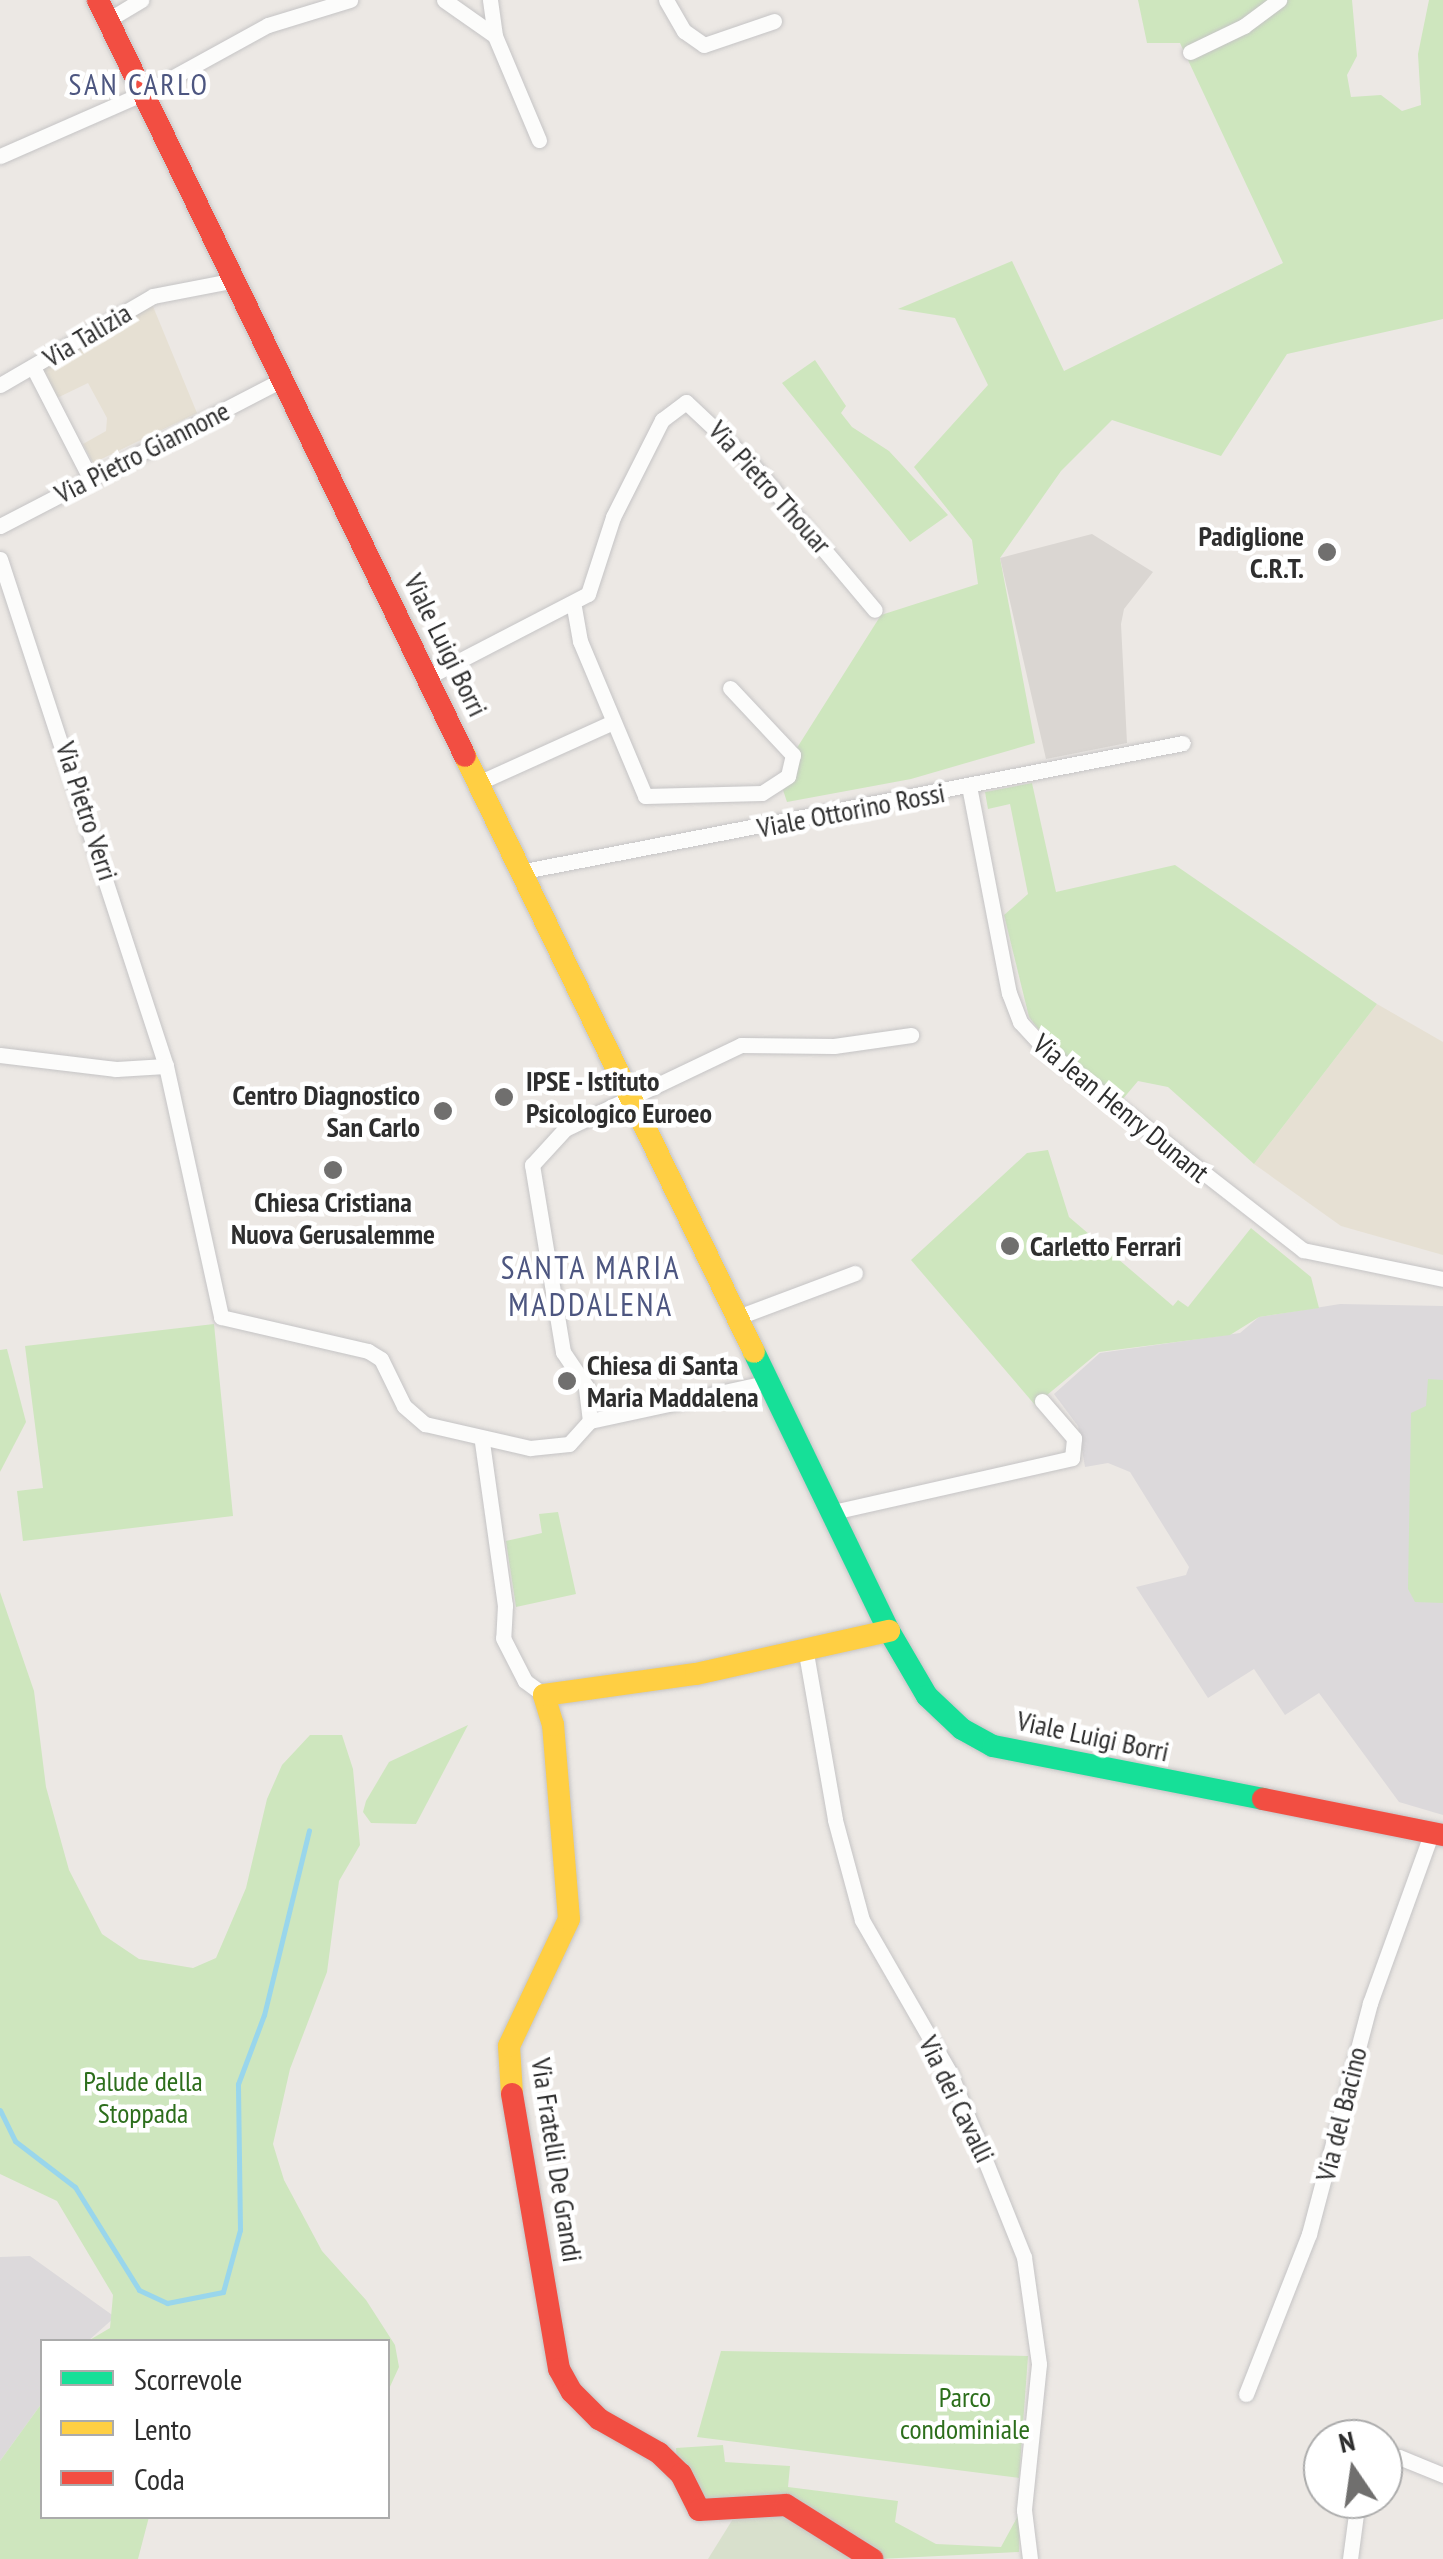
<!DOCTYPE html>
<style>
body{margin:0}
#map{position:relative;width:1443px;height:2559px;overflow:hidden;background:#ece8e4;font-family:"PT Sans Narrow",sans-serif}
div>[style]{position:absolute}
.industrial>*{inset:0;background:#dcd9db}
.education>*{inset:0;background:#e6e0d3}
.green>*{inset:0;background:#cee6be}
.cemetery>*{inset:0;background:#d8e0cc}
.plaza>*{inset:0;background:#dad6d2}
.stream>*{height:5px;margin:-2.5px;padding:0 2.5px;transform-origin:2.5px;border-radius:2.5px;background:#99d6ec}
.roads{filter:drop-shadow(0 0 2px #c5c4c5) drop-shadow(0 0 2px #c5c4c5)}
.street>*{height:15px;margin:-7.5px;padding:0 7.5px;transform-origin:7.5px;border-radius:7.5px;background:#fcfcfb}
.fast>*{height:22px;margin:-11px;padding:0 11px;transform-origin:11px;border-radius:11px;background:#16e098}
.slow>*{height:22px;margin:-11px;padding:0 11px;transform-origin:11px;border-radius:11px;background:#ffcf43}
.jam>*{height:22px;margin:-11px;padding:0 11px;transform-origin:11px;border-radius:11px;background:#f24e42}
.dots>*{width:28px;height:28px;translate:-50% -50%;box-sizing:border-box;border:5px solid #fff;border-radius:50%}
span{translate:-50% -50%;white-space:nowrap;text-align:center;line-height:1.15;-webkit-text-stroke:9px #fff;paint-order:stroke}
.street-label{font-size:28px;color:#2e2e2e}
.poi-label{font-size:28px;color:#2e2e2e;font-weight:700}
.right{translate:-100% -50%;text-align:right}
.left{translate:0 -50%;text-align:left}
.park-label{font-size:28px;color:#2c6e1b}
.neighbourhood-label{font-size:30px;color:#4d5680;letter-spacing:2.5px}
.quarter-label{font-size:32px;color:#4d5680;letter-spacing:2.5px}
.legend{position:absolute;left:40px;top:2339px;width:350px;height:180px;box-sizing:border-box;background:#fff;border:2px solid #ababab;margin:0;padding:12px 18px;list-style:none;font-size:30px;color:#2e2e2e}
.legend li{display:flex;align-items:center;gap:20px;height:50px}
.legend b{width:50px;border:2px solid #ababab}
.north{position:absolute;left:1303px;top:2419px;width:100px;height:100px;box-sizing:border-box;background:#fff;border:2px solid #ababab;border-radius:50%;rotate:347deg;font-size:28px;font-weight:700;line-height:40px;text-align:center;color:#2e2e2e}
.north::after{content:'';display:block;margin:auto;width:35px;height:45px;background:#706f6e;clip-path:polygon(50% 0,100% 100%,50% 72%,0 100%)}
</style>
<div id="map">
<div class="industrial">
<div style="clip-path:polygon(1340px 1304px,1443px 1306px,1443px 1815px,1399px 1802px,1319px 1693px,1285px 1715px,1254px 1669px,1208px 1698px,1136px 1587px,1186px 1575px,1189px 1567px,1130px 1472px,1108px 1463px,1085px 1467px,1078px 1426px,1054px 1394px,1100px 1353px,1240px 1333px,1259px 1317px)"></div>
<div style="clip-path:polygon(30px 2256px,115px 2317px,88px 2341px,42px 2342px,42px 2403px,0 2461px,0 2257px)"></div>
</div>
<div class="education">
<div style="clip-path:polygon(152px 304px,197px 413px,93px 463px,83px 444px,106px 431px,107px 418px,88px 383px,57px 398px,40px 367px)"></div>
<div style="clip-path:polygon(1377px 1004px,1443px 1042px,1443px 1255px,1341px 1226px,1254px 1164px)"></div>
</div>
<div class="green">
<div style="clip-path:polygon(1138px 0,1352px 0,1357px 56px,1347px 75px,1351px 97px,1381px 95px,1402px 111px,1421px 105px,1418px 54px,1429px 0,1443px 0,1443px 319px,1287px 354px,1221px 456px,1112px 420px,1061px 471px,1000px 558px,1035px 743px,911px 779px,787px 802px,783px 790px,797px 776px,795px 751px,881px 615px,978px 584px,972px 540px,914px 467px,988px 385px,955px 318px,898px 309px,1012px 261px,1064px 371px,1283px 263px,1180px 43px,1147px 43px)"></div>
<div style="clip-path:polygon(815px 360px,846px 406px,841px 413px,852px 427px,889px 451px,948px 515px,910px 542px,782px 383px)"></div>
<div style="clip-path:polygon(1032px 783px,1056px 892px,1175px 865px,1377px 1004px,1254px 1164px,1168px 1087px,1138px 1081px,1122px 1100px,1052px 1047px,1029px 1017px,1004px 915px,1028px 894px,1010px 804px,988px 809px,985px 792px)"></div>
<div style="clip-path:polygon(1048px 1150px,1069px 1217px,1173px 1306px,1178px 1300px,1188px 1307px,1251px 1228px,1311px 1277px,1319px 1308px,1259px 1317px,1230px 1335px,1099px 1352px,1035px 1405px,911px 1260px,1027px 1153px)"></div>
<div style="clip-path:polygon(214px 1324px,233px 1516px,23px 1541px,17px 1491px,43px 1488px,25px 1346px)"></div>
<div style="clip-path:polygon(7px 1349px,26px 1422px,0 1472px,0 1350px)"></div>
<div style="clip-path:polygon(1428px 1379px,1443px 1380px,1443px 1603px,1415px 1602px,1408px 1589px,1411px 1413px,1426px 1406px)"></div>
<div style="clip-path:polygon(558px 1512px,576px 1594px,516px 1607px,506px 1541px,542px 1533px,539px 1514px)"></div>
<div style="clip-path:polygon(0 1592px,34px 1691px,46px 1787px,69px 1870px,102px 1934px,139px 1959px,193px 1968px,216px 1958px,246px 1888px,267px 1799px,282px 1765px,310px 1735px,342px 1735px,353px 1769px,360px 1845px,339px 1881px,327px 1972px,290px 2069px,273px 2144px,284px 2180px,322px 2251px,366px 2300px,395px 2345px,399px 2367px,388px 2391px,388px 2342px,88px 2341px,110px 2328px,113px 2295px,57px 2201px,0 2174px)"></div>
<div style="clip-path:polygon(468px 1725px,416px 1824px,371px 1823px,363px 1812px,366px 1801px,389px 1762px)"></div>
<div style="clip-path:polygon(721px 2351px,1028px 2356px,1019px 2478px,697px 2437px)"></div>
<div style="clip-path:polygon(42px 2403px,42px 2516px,149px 2517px,138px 2559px,0 2559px,0 2461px)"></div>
<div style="clip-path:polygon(723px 2445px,725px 2462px,790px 2466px,788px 2487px,898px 2501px,895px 2522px,936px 2544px,1001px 2547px,1020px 2512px,1019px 2552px,879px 2559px,709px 2506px,677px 2460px,676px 2448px)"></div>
</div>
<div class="cemetery">
<div style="clip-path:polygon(785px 2509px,863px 2559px,708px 2559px,736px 2514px)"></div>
</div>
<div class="plaza">
<div style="clip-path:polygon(1092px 534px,1153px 572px,1124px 609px,1121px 624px,1127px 743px,1046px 759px,1000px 558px)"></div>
</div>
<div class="stream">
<div style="left:0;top:2110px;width:34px;rotate:64deg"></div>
<div style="left:15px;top:2141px;width:76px;rotate:37.5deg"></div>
<div style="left:75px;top:2187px;width:121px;rotate:58.1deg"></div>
<div style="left:139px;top:2290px;width:31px;rotate:25deg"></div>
<div style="left:167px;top:2303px;width:57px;rotate:-11.1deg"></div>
<div style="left:223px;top:2292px;width:64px;rotate:-74.7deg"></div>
<div style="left:240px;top:2230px;width:146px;rotate:-90.8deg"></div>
<div style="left:238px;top:2084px;width:74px;rotate:-69.4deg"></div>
<div style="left:264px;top:2015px;width:190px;rotate:-76.3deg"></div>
</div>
<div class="roads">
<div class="street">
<div style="left:444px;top:0;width:62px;rotate:35.2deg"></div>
<div style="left:495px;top:36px;width:113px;rotate:67.1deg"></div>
<div style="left:490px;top:0;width:36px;rotate:82deg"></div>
<div style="left:666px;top:0;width:36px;rotate:60deg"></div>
<div style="left:684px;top:31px;width:24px;rotate:35deg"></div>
<div style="left:704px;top:45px;width:74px;rotate:-18.9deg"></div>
<div style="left:108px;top:20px;width:39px;rotate:-31deg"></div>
<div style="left:1190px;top:52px;width:60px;rotate:-25.7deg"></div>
<div style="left:1244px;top:26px;width:44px;rotate:-36.6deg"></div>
<div style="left:0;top:156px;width:159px;rotate:-23.7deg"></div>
<div style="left:146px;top:92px;width:139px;rotate:-28.8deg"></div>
<div style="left:268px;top:25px;width:86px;rotate:-17deg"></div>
<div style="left:33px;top:367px;width:125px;rotate:62.8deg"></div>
<div style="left:0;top:385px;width:177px;rotate:-30.2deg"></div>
<div style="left:153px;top:296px;width:84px;rotate:-11deg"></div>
<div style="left:0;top:526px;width:319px;rotate:-27.4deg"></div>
<div style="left:0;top:559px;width:533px;rotate:71.87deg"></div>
<div style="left:166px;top:1066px;width:257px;rotate:77.6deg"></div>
<div style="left:221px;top:1317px;width:151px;rotate:13deg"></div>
<div style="left:368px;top:1351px;width:15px;rotate:32deg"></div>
<div style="left:381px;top:1359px;width:52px;rotate:63.9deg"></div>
<div style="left:404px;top:1406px;width:28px;rotate:41deg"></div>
<div style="left:425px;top:1424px;width:108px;rotate:12.9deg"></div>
<div style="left:530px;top:1448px;width:39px;rotate:-6deg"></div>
<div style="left:569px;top:1444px;width:31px;rotate:-48deg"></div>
<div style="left:590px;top:1421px;width:184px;rotate:-12.2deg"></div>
<div style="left:574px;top:607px;width:35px;rotate:80deg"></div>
<div style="left:580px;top:641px;width:168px;rotate:67.2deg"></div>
<div style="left:645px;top:796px;width:117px;rotate:-1.5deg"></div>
<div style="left:762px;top:793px;width:31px;rotate:-33deg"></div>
<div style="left:788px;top:776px;width:22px;rotate:-77deg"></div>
<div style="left:793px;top:755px;width:92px;rotate:-133.2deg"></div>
<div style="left:428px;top:677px;width:180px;rotate:-27.4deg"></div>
<div style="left:588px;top:594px;width:81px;rotate:-72deg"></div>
<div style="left:613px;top:517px;width:109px;rotate:-63.2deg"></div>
<div style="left:662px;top:420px;width:30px;rotate:-37deg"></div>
<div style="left:686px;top:402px;width:89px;rotate:43.2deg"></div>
<div style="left:751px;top:463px;width:192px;rotate:49.9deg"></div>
<div style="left:478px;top:783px;width:146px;rotate:-24.3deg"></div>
<div style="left:969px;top:786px;width:211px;rotate:79.1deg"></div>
<div style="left:1009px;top:993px;width:31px;rotate:69deg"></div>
<div style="left:1020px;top:1022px;width:38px;rotate:47deg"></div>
<div style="left:1046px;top:1050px;width:326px;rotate:37.9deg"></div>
<div style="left:1303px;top:1250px;width:143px;rotate:11.7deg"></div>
<div style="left:519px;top:872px;width:676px;rotate:-10.99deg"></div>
<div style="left:0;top:1055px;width:117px;rotate:6.9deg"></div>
<div style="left:116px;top:1069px;width:50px;rotate:-3.4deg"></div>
<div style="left:738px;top:1317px;width:125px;rotate:-20.6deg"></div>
<div style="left:590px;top:1421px;width:35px;rotate:-97deg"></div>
<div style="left:586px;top:1386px;width:41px;rotate:-124.1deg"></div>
<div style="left:563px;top:1352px;width:190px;rotate:-99.4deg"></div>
<div style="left:532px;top:1165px;width:49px;rotate:-47.5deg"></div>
<div style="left:565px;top:1129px;width:195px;rotate:-25.5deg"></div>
<div style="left:741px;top:1045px;width:93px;rotate:0.6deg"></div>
<div style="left:834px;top:1046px;width:78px;rotate:-8.1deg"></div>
<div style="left:482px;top:1442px;width:165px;rotate:82deg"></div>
<div style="left:505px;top:1605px;width:33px;rotate:93deg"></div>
<div style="left:503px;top:1638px;width:48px;rotate:62.9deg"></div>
<div style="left:525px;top:1681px;width:24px;rotate:36deg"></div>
<div style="left:833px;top:1512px;width:245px;rotate:-12.7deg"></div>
<div style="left:1072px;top:1458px;width:20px;rotate:-84deg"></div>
<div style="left:1074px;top:1438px;width:49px;rotate:-130.9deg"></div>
<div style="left:806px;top:1653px;width:169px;rotate:80.1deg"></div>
<div style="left:835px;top:1820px;width:104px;rotate:74.9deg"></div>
<div style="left:862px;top:1920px;width:177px;rotate:60.1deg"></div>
<div style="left:950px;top:2073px;width:198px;rotate:68.1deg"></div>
<div style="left:1024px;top:2257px;width:108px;rotate:82deg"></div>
<div style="left:1039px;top:2364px;width:147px;rotate:95.9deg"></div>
<div style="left:1024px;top:2510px;width:49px;rotate:83deg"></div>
<div style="left:1246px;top:2394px;width:172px;rotate:-68.5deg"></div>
<div style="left:1309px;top:2234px;width:239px;rotate:-75.2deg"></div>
<div style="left:1370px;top:2003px;width:182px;rotate:-70.1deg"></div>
<div style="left:1383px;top:2459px;width:16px;rotate:-7deg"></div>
<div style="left:1399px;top:2457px;width:48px;rotate:22.2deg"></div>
<div style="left:1350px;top:2559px;width:61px;rotate:-82.4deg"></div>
</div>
<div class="fast">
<div style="left:754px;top:1352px;width:310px;rotate:64.2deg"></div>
<div style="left:889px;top:1631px;width:75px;rotate:59.7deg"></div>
<div style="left:927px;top:1696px;width:48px;rotate:43.3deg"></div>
<div style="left:962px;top:1729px;width:35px;rotate:29deg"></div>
<div style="left:993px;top:1746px;width:275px;rotate:11.1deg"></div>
</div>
<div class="slow">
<div style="left:465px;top:756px;width:662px;rotate:64.13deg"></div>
<div style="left:512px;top:2094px;width:48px;rotate:-93.6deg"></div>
<div style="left:509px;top:2046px;width:140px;rotate:-64.7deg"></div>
<div style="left:569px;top:1919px;width:195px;rotate:-94.7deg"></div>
<div style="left:553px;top:1725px;width:31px;rotate:-107deg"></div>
<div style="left:544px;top:1695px;width:153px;rotate:-7.9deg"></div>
<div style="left:696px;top:1674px;width:198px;rotate:-12.6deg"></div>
</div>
<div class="jam">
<div style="left:98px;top:0;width:840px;rotate:64.11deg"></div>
<div style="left:1263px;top:1799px;width:184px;rotate:11.3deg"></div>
<div style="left:512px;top:2094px;width:279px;rotate:80.3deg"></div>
<div style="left:559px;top:2369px;width:26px;rotate:61deg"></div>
<div style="left:572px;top:2392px;width:38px;rotate:45deg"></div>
<div style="left:599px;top:2419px;width:69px;rotate:29.5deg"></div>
<div style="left:659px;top:2453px;width:30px;rotate:44deg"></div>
<div style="left:681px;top:2474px;width:40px;rotate:63.4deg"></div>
<div style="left:699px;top:2510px;width:87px;rotate:-3.3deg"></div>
<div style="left:786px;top:2505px;width:102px;rotate:32.1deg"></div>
</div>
</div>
<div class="dots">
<div style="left:1327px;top:552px;background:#706f6e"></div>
<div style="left:504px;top:1097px;background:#706f6e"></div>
<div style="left:443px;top:1111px;background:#706f6e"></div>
<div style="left:333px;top:1170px;background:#706f6e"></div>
<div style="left:1010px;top:1246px;background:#706f6e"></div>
<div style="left:567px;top:1381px;background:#706f6e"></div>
</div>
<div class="street-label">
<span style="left:87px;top:335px;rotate:-31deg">Via Talizia</span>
<span style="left:142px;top:452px;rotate:-27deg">Via Pietro Giannone</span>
<span style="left:770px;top:487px;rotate:48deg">Via Pietro Thouar</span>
<span style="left:446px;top:645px;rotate:64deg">Viale Luigi Borri</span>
<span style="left:851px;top:810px;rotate:-11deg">Viale Ottorino Rossi</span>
<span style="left:87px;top:811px;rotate:72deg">Via Pietro Verri</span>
<span style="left:1121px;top:1108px;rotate:39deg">Via Jean Henry Dunant</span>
<span style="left:1093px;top:1736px;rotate:12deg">Viale Luigi Borri</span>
<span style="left:957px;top:2099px;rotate:64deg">Via dei Cavalli</span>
<span style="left:1341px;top:2114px;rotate:-76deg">Via del Bacino</span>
<span style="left:557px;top:2160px;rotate:81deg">Via Fratelli De Grandi</span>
</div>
<div class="poi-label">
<span class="right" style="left:1304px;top:552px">Padiglione<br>C.R.T.</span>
<span class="left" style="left:526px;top:1097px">IPSE - Istituto<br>Psicologico Euroeo</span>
<span class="right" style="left:420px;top:1111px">Centro Diagnostico<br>San Carlo</span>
<span style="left:333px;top:1218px">Chiesa Cristiana<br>Nuova Gerusalemme</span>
<span class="left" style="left:1030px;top:1246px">Carletto Ferrari</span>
<span class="left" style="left:587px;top:1381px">Chiesa di Santa<br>Maria Maddalena</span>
</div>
<div class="park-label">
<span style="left:143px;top:2097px">Palude della<br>Stoppada</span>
<span style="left:965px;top:2413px">Parco<br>condominiale</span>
</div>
<div class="neighbourhood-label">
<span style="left:139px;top:84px">SAN CARLO</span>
</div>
<div class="quarter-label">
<span style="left:591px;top:1286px">SANTA MARIA<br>MADDALENA</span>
</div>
<ul class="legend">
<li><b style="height:12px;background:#16e098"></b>Scorrevole</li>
<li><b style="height:12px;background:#ffcf43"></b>Lento</li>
<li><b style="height:12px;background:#f24e42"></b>Coda</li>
</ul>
<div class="north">N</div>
</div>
